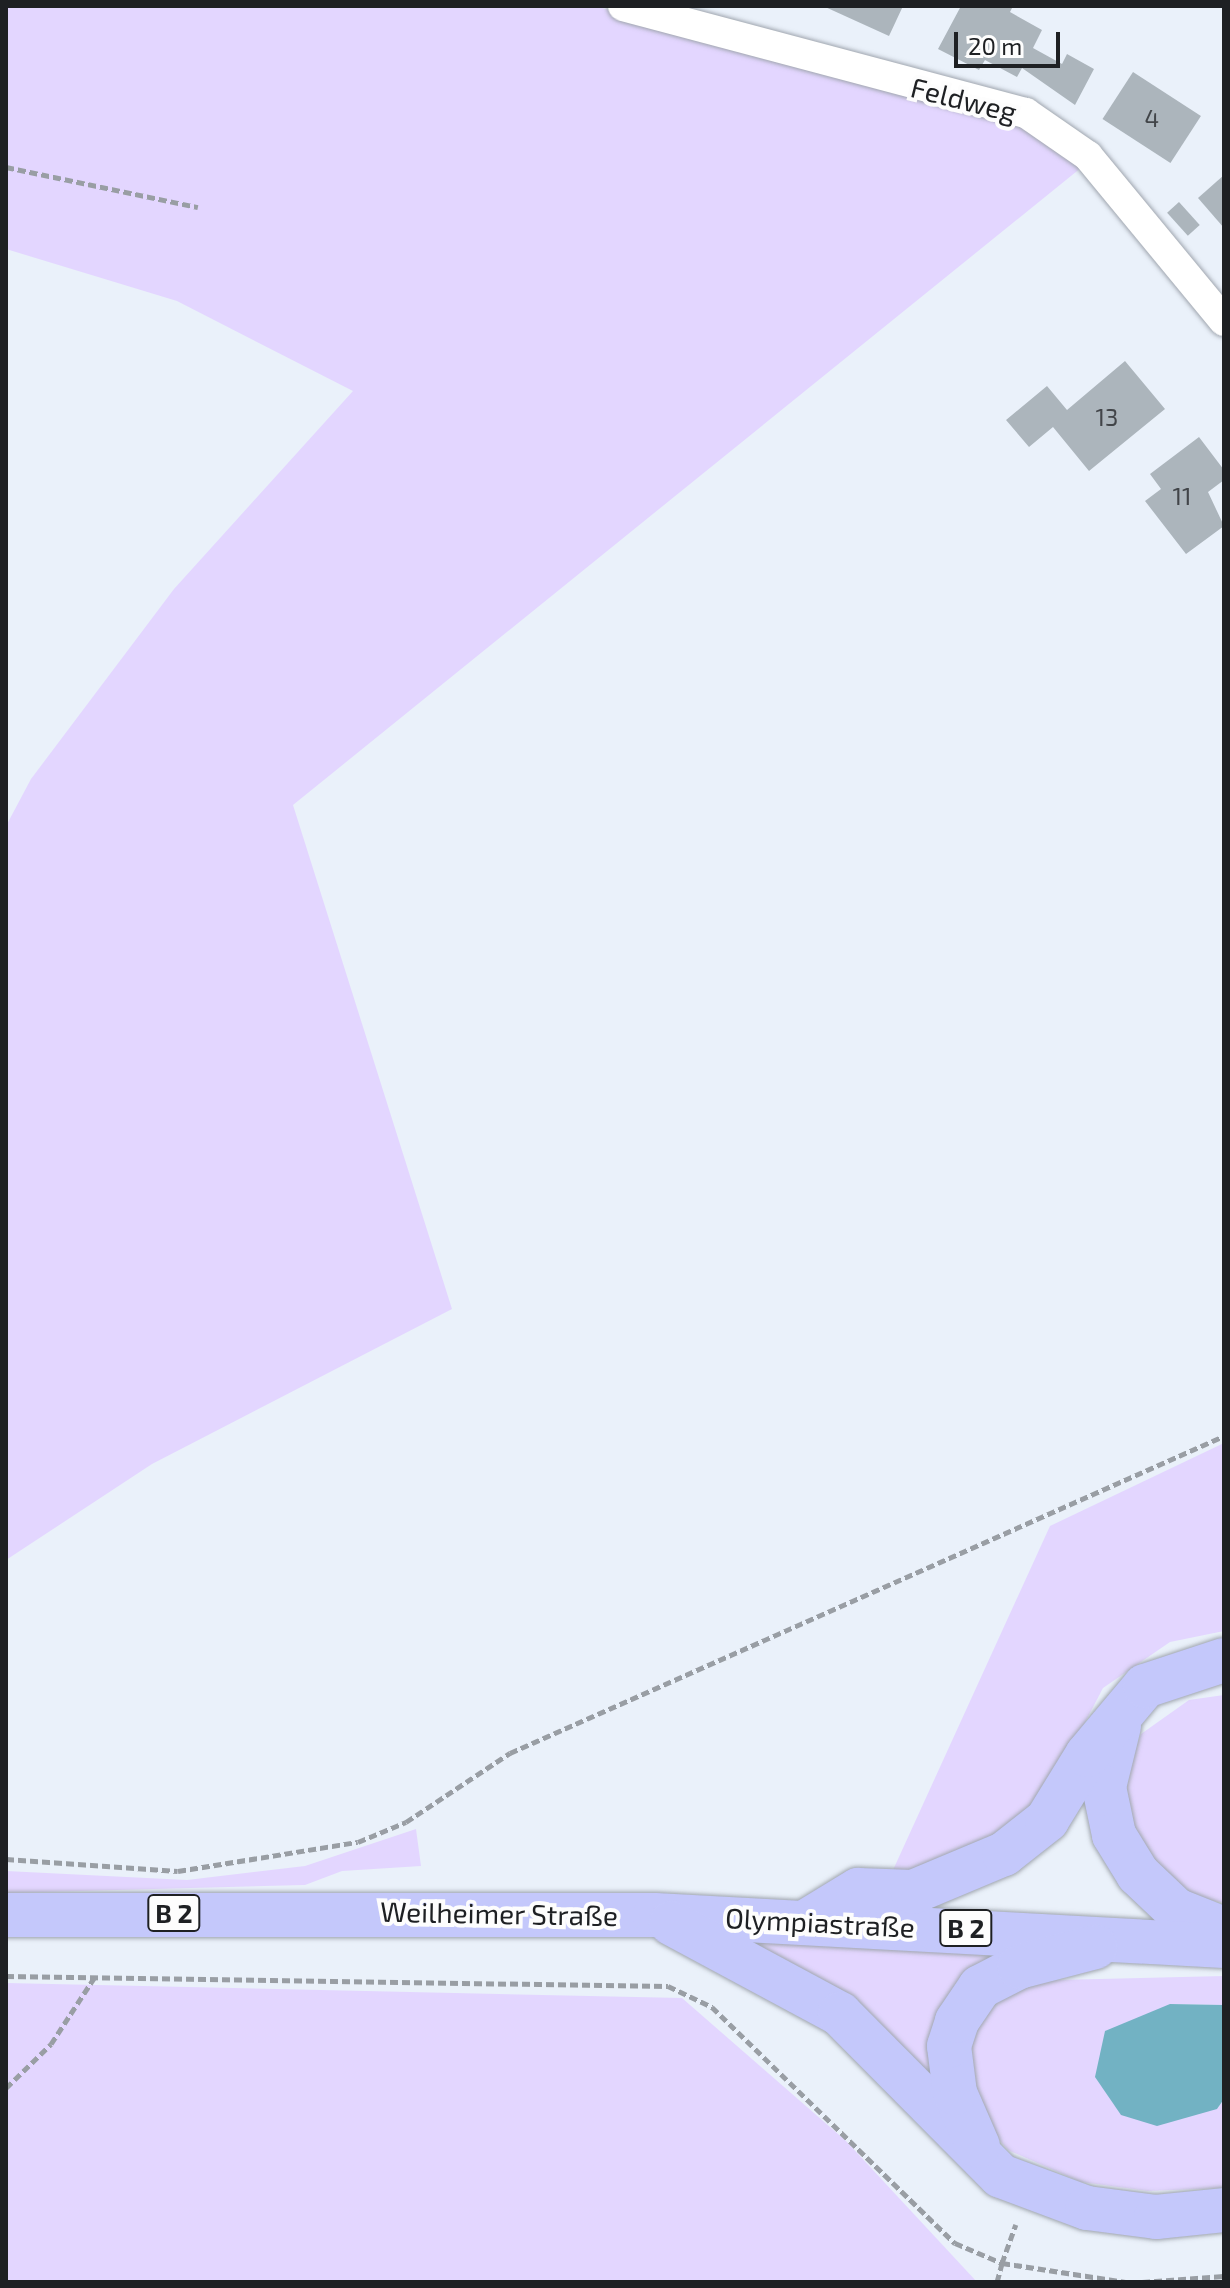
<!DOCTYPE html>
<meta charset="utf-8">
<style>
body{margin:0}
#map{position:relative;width:1230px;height:2288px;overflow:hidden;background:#eaf1fa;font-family:"Exo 2",sans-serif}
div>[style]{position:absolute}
.green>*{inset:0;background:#e3d6ff}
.water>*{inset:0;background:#72b2c3}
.building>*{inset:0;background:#acb5bc;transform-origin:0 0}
.path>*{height:5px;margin-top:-2.5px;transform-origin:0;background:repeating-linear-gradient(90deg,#999ea4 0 8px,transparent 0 12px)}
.roads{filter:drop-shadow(0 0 2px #a0a6af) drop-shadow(0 0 2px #a0a6af)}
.minor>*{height:30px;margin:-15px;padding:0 15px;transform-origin:15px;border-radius:15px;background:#fff}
.primary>*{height:44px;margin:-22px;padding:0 22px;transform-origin:22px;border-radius:22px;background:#c4c8fb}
span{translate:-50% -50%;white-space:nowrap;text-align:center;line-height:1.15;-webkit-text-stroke:8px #fdfdfd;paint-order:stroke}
.number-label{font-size:24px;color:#424549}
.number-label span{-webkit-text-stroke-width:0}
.shield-label span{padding:2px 6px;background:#fdfdfd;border:2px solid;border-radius:6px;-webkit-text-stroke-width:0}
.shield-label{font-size:26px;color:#1e2023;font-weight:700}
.street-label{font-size:28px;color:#1e2023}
.frame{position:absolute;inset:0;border:8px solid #1e2023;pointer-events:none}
.scale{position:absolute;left:954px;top:32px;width:106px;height:36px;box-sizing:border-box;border:4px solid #1e2023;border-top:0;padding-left:10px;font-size:24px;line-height:28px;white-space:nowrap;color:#1e2023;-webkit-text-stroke:6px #fdfdfd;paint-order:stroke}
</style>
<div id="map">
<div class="green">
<div style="clip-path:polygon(6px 6px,596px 6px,762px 57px,1023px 118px,1087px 163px,293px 805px,452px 1309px,152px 1464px,6px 1560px,6px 826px,31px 779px,174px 589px,353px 391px,177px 301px,6px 249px)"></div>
<div style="clip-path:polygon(1224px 1443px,1224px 1631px,1170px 1642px,1103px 1688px,1048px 1793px,984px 1853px,888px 1881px,1050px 1526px)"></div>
<div style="clip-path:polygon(1224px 1695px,1224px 1903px,1197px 1897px,1157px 1867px,1134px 1833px,1122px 1788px,1141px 1734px,1189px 1700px)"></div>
<div style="clip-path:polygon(416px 1829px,421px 1866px,342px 1871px,305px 1885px,6px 1893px,6px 1871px,187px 1880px,305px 1866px)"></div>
<div style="clip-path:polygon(744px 1942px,1000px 1952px,938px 2099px)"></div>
<div style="clip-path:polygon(1224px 1976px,1224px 2005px,1170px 2004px,1217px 2109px,1224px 2099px,1224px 2188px,1148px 2191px,1081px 2182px,1008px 2150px,975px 2112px,964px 2064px,976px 2024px,1016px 1981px)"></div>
<div style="clip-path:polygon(6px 1983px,682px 1998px,846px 2141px,977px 2282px,6px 2282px)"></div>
</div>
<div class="water">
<div style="clip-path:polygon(1170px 2004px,1224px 2005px,1224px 2099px,1217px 2109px,1157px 2126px,1121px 2115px,1095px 2077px,1105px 2031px)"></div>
</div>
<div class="building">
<div style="clip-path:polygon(823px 6px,903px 6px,889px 36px)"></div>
<div style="clip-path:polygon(961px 6px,1013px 6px,1010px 12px,1042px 30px,1033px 48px,1062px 64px,1067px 54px,1094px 69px,1075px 105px,1022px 68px,1017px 77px,985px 60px,979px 70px,938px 49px)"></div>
<div style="left:1133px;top:72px;width:81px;height:56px;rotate:33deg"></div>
<div style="clip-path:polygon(1224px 175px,1224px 228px,1198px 198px)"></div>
<div style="left:1179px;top:202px;width:31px;height:16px;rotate:48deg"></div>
<div style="clip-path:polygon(1125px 361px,1165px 409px,1089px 471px,1053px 427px,1029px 447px,1006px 420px,1047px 386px,1067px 410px)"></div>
<div style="clip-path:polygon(1199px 437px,1224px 470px,1224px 480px,1208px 492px,1224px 526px,1186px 554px,1145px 501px,1161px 489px,1150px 474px)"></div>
</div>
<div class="path">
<div style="left:6px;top:167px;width:196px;rotate:11.8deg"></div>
<div style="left:6px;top:1859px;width:172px;rotate:4deg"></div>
<div style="left:178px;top:1871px;width:182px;rotate:-9.2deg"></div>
<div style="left:358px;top:1842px;width:52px;rotate:-22.6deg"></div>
<div style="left:406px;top:1822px;width:125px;rotate:-33.6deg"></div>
<div style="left:510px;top:1753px;width:781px;rotate:-23.94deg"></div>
<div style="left:6px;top:1976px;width:662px;rotate:0.87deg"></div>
<div style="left:668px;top:1986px;width:49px;rotate:25.5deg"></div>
<div style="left:712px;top:2007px;width:339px;rotate:44.2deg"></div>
<div style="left:955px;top:2243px;width:51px;rotate:23.1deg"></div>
<div style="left:1002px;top:2263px;width:41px;rotate:-70.3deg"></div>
<div style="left:6px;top:2088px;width:63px;rotate:-44.4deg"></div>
<div style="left:51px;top:2044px;width:79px;rotate:-56.9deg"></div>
<div style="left:997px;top:2282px;width:20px;rotate:-75deg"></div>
<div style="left:1002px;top:2263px;width:125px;rotate:8.7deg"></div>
<div style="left:1142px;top:2282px;width:82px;rotate:-4.2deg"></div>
</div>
<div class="roads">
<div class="minor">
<div style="left:623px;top:6px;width:417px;rotate:14.9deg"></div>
<div style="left:1026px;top:113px;width:75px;rotate:34.7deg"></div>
<div style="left:1088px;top:156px;width:214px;rotate:50.5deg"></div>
</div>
<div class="primary">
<div style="left:1119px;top:1726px;width:63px;rotate:103.8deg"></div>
<div style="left:1104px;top:1787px;width:49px;rotate:78.2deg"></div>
<div style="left:1114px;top:1835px;width:46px;rotate:58.4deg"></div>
<div style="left:1138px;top:1874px;width:52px;rotate:43.5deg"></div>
<div style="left:1176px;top:1910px;width:52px;rotate:21.6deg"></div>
<div style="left:6px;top:1915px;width:649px"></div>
<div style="left:655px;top:1915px;width:570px;rotate:3.12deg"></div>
<div style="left:807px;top:1921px;width:60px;rotate:-31.3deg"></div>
<div style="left:858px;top:1890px;width:55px;rotate:2.1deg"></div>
<div style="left:913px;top:1892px;width:99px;rotate:-22.7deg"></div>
<div style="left:1004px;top:1854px;width:55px;rotate:-38.3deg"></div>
<div style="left:1047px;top:1820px;width:76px;rotate:-58.4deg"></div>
<div style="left:1087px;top:1755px;width:90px;rotate:-50deg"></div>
<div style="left:1145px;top:1686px;width:83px;rotate:-18.2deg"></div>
<div style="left:671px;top:1923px;width:192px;rotate:28.3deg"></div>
<div style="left:840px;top:2014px;width:228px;rotate:45.2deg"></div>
<div style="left:1001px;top:2176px;width:92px;rotate:20.4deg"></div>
<div style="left:1087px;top:2208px;width:70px;rotate:7.4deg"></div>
<div style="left:1156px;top:2217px;width:68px;rotate:-5.9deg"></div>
<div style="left:978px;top:2146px;width:58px;rotate:-113.5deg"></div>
<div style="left:955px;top:2093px;width:47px;rotate:-97.3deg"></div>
<div style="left:949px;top:2046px;width:26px;rotate:-72deg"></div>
<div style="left:957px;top:2021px;width:41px;rotate:-55.9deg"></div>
<div style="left:980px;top:1987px;width:44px;rotate:-27.1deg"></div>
<div style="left:1019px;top:1967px;width:79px;rotate:-14.7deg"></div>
</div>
</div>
<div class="number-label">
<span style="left:1152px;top:118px">4</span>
<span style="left:1107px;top:417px">13</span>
<span style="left:1182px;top:496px">11</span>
</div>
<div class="shield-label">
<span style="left:174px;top:1913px">B 2</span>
<span style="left:966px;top:1928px">B 2</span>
</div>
<div class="street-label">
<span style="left:964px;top:99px;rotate:14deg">Feldweg</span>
<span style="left:499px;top:1913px;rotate:1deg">Weilheimer Straße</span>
<span style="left:820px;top:1922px;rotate:3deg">Olympiastraße</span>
</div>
<div class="frame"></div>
<div class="scale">20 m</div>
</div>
